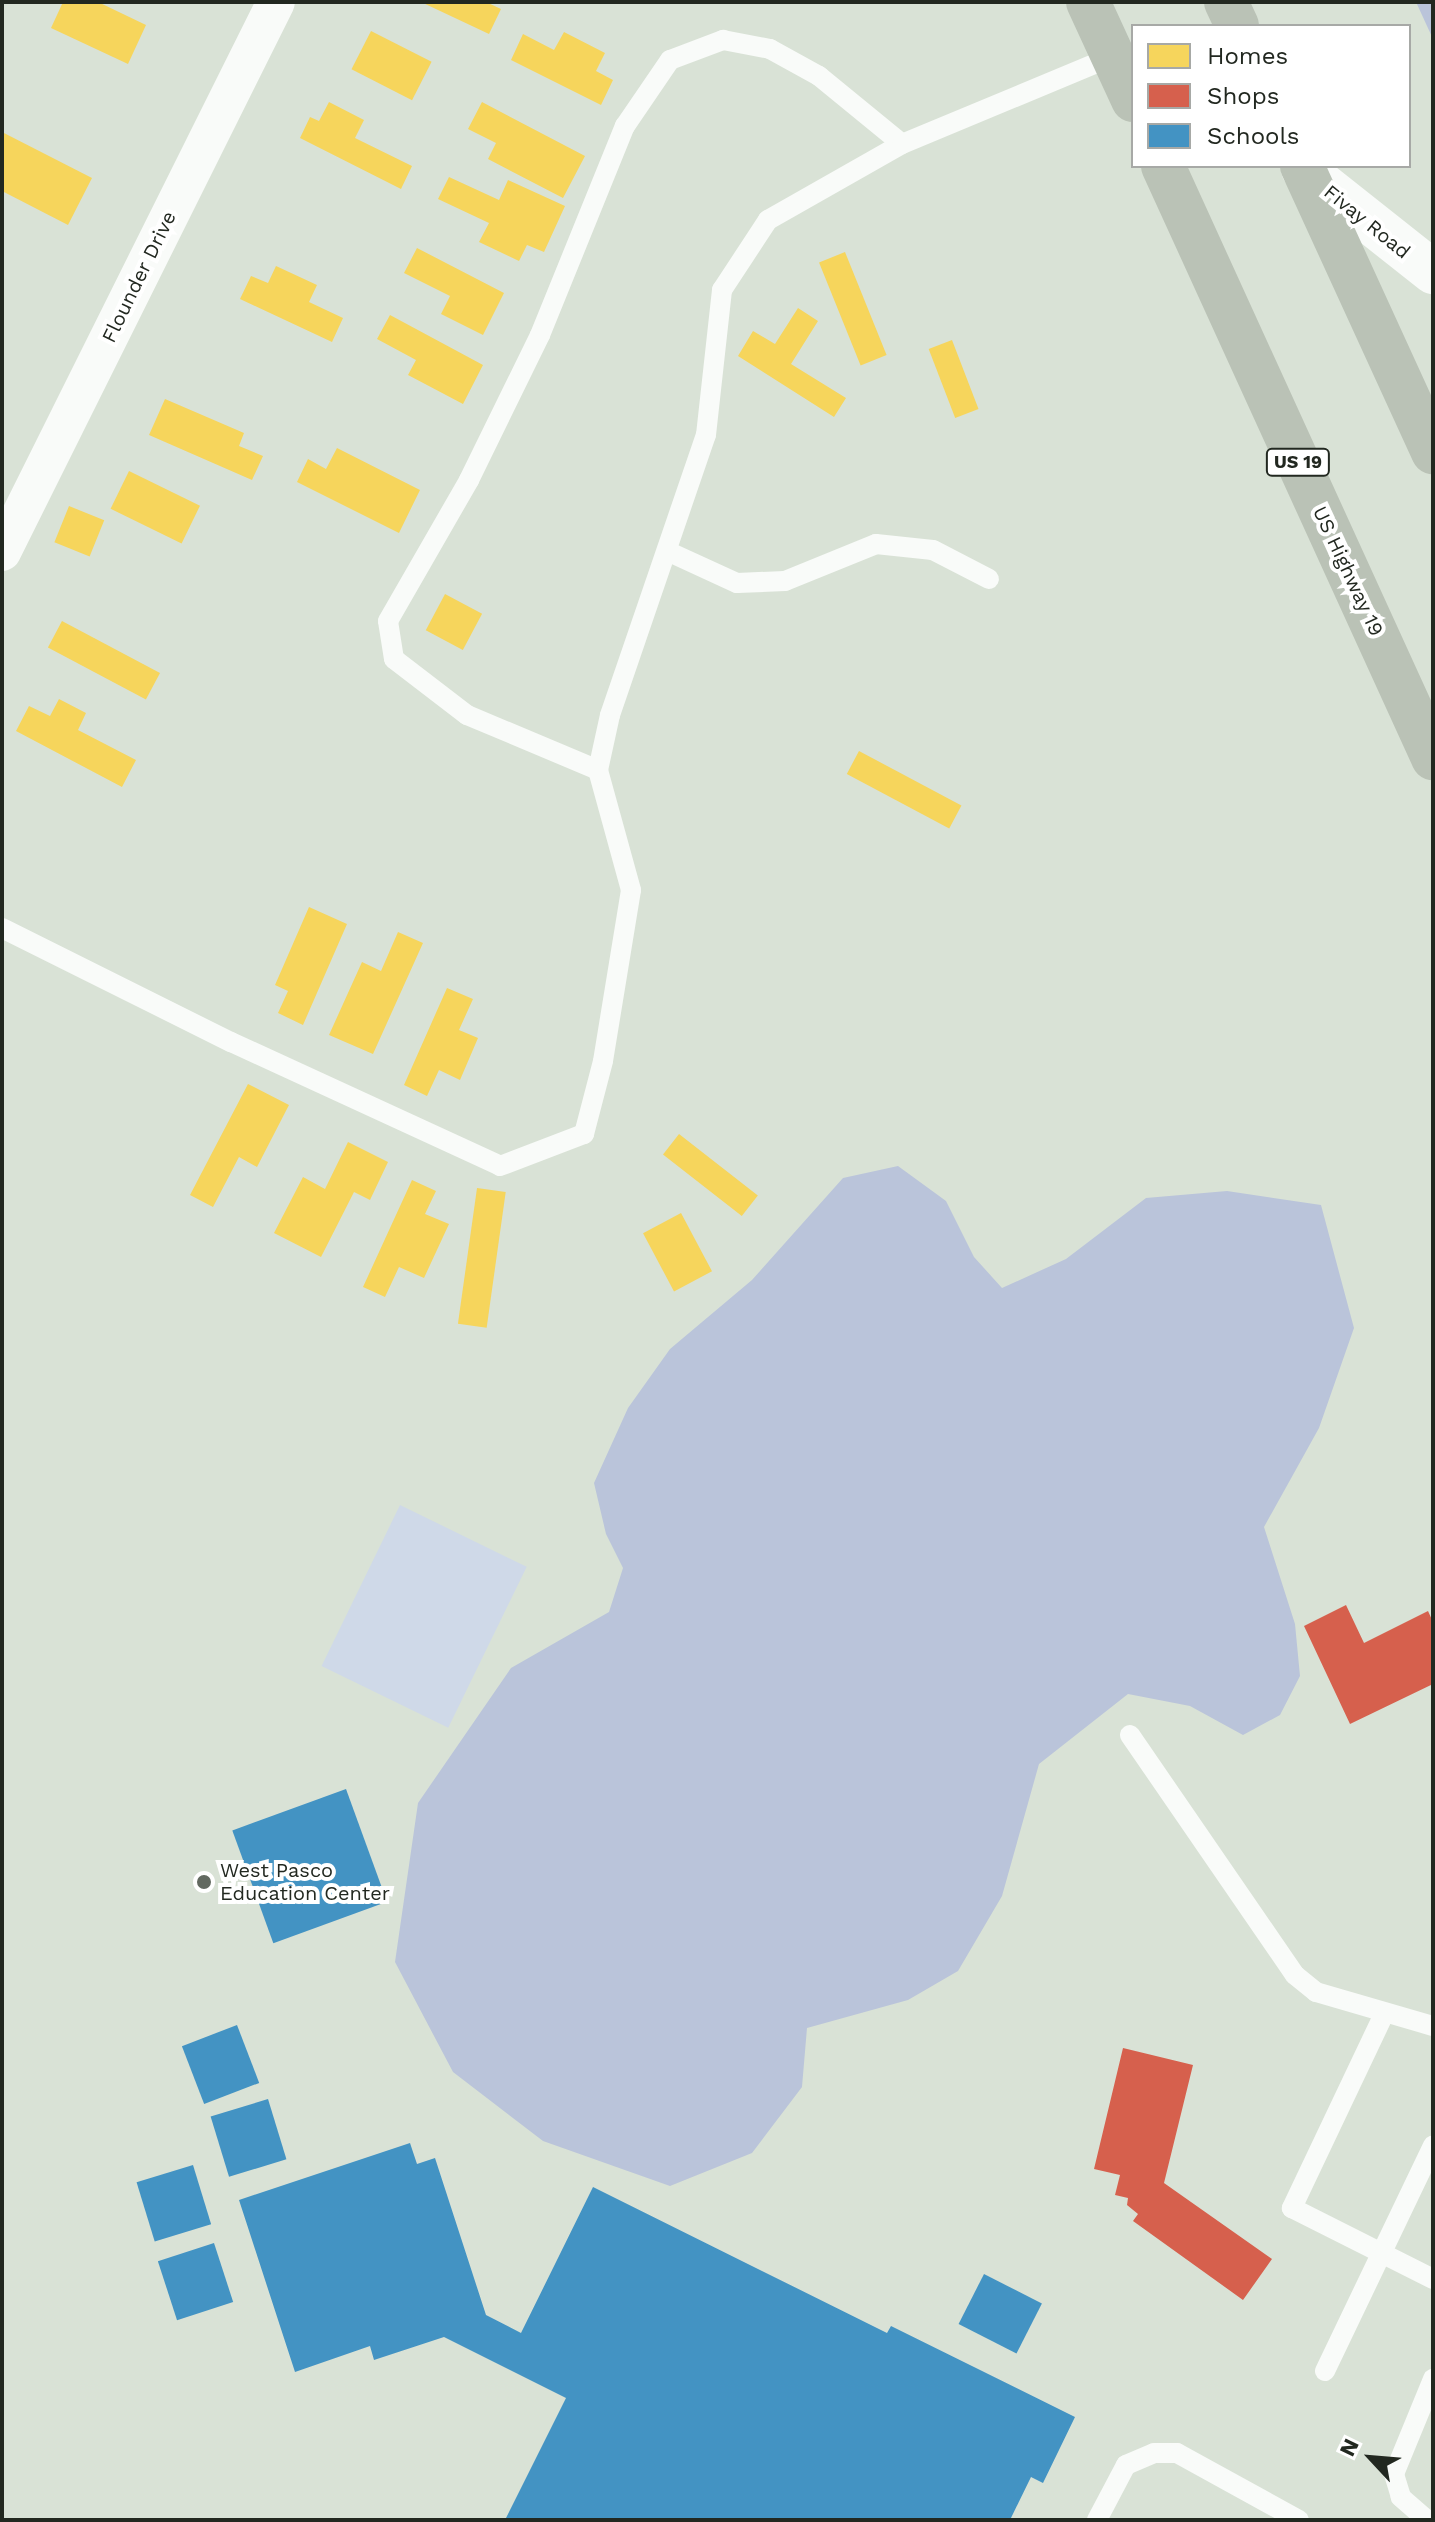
<!DOCTYPE html>
<style>
body{margin:0}
#map{position:relative;width:1435px;height:2522px;overflow:hidden;background:#d9e2d6;font-family:"Work Sans",sans-serif}
div>[style]{position:absolute}
.green>*{inset:0;background:#cfd9e8;transform-origin:0 0}
.forest>*{inset:0;background:#bac4da}
.homes>*{inset:0;background:#f6d55c;transform-origin:0 0}
.shops>*{inset:0;background:#d6604d}
.schools>*{inset:0;background:#4393c3;transform-origin:0 0}
.service>*{height:20px;margin:-10px;padding:0 10px;transform-origin:10px;border-radius:10px;background:#f9fbf9}
.minor>*{height:38px;margin:-19px;padding:0 19px;transform-origin:19px;border-radius:19px;background:#f9fbf9}
.tertiary>*{height:44px;margin:-22px;padding:0 22px;transform-origin:22px;border-radius:22px;background:#f9fbf9}
.trunk>*{height:44px;margin:-22px;padding:0 22px;transform-origin:22px;border-radius:22px;background:#bac2b6}
.dots>*{width:22px;height:22px;translate:-50% -50%;box-sizing:border-box;border:4px solid #fff;border-radius:50%}
span{translate:-50% -50%;white-space:nowrap;text-align:center;line-height:1.15;-webkit-text-stroke:8px #fff;paint-order:stroke}
.shield-label span{padding:2px 6px;background:#fff;border:2px solid;border-radius:6px;-webkit-text-stroke-width:0}
.shield-label{font-size:18px;color:#222820;font-weight:700}
.street-label{font-size:20px;color:#222820}
.poi-label{font-size:20px;color:#222820}
.left{translate:0 -50%;text-align:left}
.frame{position:absolute;inset:0;border:4px solid #222820;pointer-events:none}
.legend{position:absolute;left:1131px;top:24px;width:280px;height:144px;box-sizing:border-box;background:#fff;border:2px solid #a7a9a6;margin:0;padding:10px 14px;list-style:none;font-size:24px;color:#222820}
.legend li{display:flex;align-items:center;gap:16px;height:40px}
.legend b{width:40px;border:2px solid #a7a9a6}
.north{position:absolute;left:1331px;top:2418px;width:80px;height:80px;-webkit-text-stroke:6px #fff;paint-order:stroke;rotate:296deg;font-size:22px;font-weight:700;line-height:32px;text-align:center;color:#222820}
.north::after{content:'';display:block;margin:auto;width:28px;height:36px;background:#222820;clip-path:polygon(50% 0,100% 100%,50% 72%,0 100%)}
</style>
<div id="map">
<div class="green">
<div style="left:400px;top:1505px;width:141px;height:179px;rotate:26deg"></div>
</div>
<div class="forest">
<div style="clip-path:polygon(1416px 2px,1433px 2px,1433px 39px)"></div>
<div style="clip-path:polygon(898px 1166px,946px 1201px,974px 1257px,1002px 1288px,1066px 1259px,1146px 1198px,1227px 1191px,1321px 1205px,1354px 1328px,1319px 1428px,1264px 1527px,1295px 1624px,1300px 1676px,1280px 1715px,1243px 1735px,1190px 1706px,1128px 1694px,1039px 1764px,1002px 1896px,958px 1971px,908px 2000px,807px 2028px,802px 2087px,752px 2153px,670px 2186px,543px 2141px,453px 2072px,395px 1962px,418px 1803px,511px 1668px,609px 1612px,623px 1568px,606px 1534px,594px 1483px,628px 1408px,670px 1349px,752px 1280px,843px 1178px)"></div>
</div>
<div class="homes">
<div style="clip-path:polygon(63px 2px,98px 2px,146px 25px,128px 64px,51px 28px)"></div>
<div style="clip-path:polygon(421px 2px,486px 2px,501px 9px,489px 34px)"></div>
<div style="left:371px;top:31px;width:68px;height:43px;rotate:27deg"></div>
<div style="clip-path:polygon(564px 32px,605px 53px,596px 71px,613px 80px,601px 105px,511px 60px,523px 34px,554px 50px)"></div>
<div style="clip-path:polygon(329px 102px,364px 120px,355px 138px,412px 166px,401px 189px,300px 138px,310px 117px,319px 121px)"></div>
<div style="clip-path:polygon(482px 102px,585px 156px,563px 198px,488px 159px,496px 143px,468px 129px)"></div>
<div style="clip-path:polygon(2px 132px,92px 178px,68px 225px,2px 191px)"></div>
<div style="clip-path:polygon(449px 177px,499px 200px,508px 180px,565px 206px,544px 252px,527px 245px,519px 261px,479px 242px,489px 223px,438px 199px)"></div>
<div style="clip-path:polygon(417px 248px,504px 293px,483px 335px,441px 314px,450px 296px,404px 273px)"></div>
<div style="left:845px;top:252px;width:111px;height:28px;rotate:68deg"></div>
<div style="clip-path:polygon(276px 266px,317px 285px,309px 302px,343px 318px,332px 342px,240px 299px,251px 276px,268px 283px)"></div>
<div style="clip-path:polygon(798px 308px,818px 321px,791px 364px,846px 398px,834px 417px,738px 356px,753px 331px,775px 344px)"></div>
<div style="clip-path:polygon(390px 315px,483px 365px,463px 404px,408px 375px,416px 360px,377px 339px)"></div>
<div style="left:952px;top:340px;width:74px;height:25px;rotate:69deg"></div>
<div style="clip-path:polygon(165px 399px,244px 433px,239px 446px,263px 456px,252px 480px,149px 435px)"></div>
<div style="clip-path:polygon(337px 448px,420px 490px,399px 533px,297px 482px,308px 459px,326px 469px)"></div>
<div style="left:129px;top:471px;width:79px;height:42px;rotate:26deg"></div>
<div style="left:69px;top:506px;width:38px;height:39px;rotate:22deg"></div>
<div style="left:445px;top:594px;width:42px;height:41px;rotate:28deg"></div>
<div style="left:62px;top:621px;width:111px;height:30px;rotate:28deg"></div>
<div style="clip-path:polygon(59px 699px,86px 713px,78px 730px,136px 760px,122px 787px,16px 731px,29px 706px,50px 716px)"></div>
<div style="left:859px;top:751px;width:116px;height:26px;rotate:28deg"></div>
<div style="clip-path:polygon(309px 907px,347px 924px,303px 1025px,278px 1013px,288px 991px,275px 985px)"></div>
<div style="clip-path:polygon(398px 932px,423px 943px,373px 1054px,329px 1035px,362px 962px,381px 971px)"></div>
<div style="clip-path:polygon(447px 988px,473px 999px,459px 1030px,478px 1038px,460px 1080px,439px 1070px,427px 1096px,404px 1085px)"></div>
<div style="clip-path:polygon(248px 1084px,289px 1105px,257px 1167px,239px 1157px,213px 1207px,190px 1195px)"></div>
<div style="left:679px;top:1134px;width:100px;height:26px;rotate:38deg"></div>
<div style="clip-path:polygon(348px 1142px,388px 1162px,370px 1200px,354px 1192px,321px 1257px,274px 1233px,303px 1177px,325px 1189px)"></div>
<div style="clip-path:polygon(412px 1180px,436px 1191px,425px 1214px,449px 1224px,424px 1278px,399px 1267px,385px 1297px,363px 1287px)"></div>
<div style="left:477px;top:1188px;width:29px;height:137px;rotate:8deg"></div>
<div style="left:681px;top:1213px;width:66px;height:43px;rotate:62deg"></div>
</div>
<div class="shops">
<div style="clip-path:polygon(1346px 1605px,1364px 1643px,1428px 1611px,1433px 1622px,1433px 1684px,1350px 1724px,1304px 1626px)"></div>
<div style="clip-path:polygon(1123px 2048px,1193px 2065px,1164px 2183px,1272px 2259px,1243px 2300px,1133px 2221px,1138px 2214px,1127px 2205px,1128px 2198px,1115px 2195px,1120px 2175px,1094px 2169px)"></div>
</div>
<div class="schools">
<div style="left:346px;top:1789px;width:120px;height:121px;rotate:70deg"></div>
<div style="left:237px;top:2025px;width:62px;height:59px;rotate:69deg"></div>
<div style="left:268px;top:2099px;width:63px;height:60px;rotate:73deg"></div>
<div style="clip-path:polygon(410px 2143px,417px 2164px,435px 2158px,486px 2315px,521px 2333px,593px 2187px,887px 2333px,891px 2326px,1075px 2417px,1043px 2483px,1031px 2477px,1010px 2520px,505px 2520px,566px 2398px,444px 2337px,374px 2360px,370px 2346px,295px 2372px,239px 2200px)"></div>
<div style="left:193px;top:2165px;width:62px;height:59px;rotate:73deg"></div>
<div style="left:214px;top:2243px;width:62px;height:59px;rotate:72deg"></div>
<div style="left:984px;top:2274px;width:65px;height:56px;rotate:27deg"></div>
</div>
<div class="service">
<div style="left:667px;top:551px;width:77px;rotate:24.6deg"></div>
<div style="left:737px;top:583px;width:48px;rotate:-2.4deg"></div>
<div style="left:785px;top:581px;width:98px;rotate:-22.1deg"></div>
<div style="left:876px;top:544px;width:57px;rotate:6deg"></div>
<div style="left:933px;top:550px;width:63px;rotate:27.4deg"></div>
<div style="left:598px;top:770px;width:142px;rotate:-157.2deg"></div>
<div style="left:467px;top:715px;width:92px;rotate:-142.5deg"></div>
<div style="left:394px;top:659px;width:38px;rotate:-99deg"></div>
<div style="left:388px;top:621px;width:163px;rotate:-60.1deg"></div>
<div style="left:469px;top:480px;width:161px;rotate:-63.9deg"></div>
<div style="left:540px;top:335px;width:226px;rotate:-67.9deg"></div>
<div style="left:625px;top:126px;width:80px;rotate:-55.7deg"></div>
<div style="left:670px;top:60px;width:57px;rotate:-20.7deg"></div>
<div style="left:723px;top:40px;width:48px;rotate:10.8deg"></div>
<div style="left:770px;top:49px;width:56px;rotate:28.9deg"></div>
<div style="left:819px;top:76px;width:107px;rotate:39.3deg"></div>
<div style="left:2px;top:928px;width:256px;rotate:26.5deg"></div>
<div style="left:231px;top:1042px;width:296px;rotate:24.7deg"></div>
<div style="left:500px;top:1166px;width:90px;rotate:-20.9deg"></div>
<div style="left:584px;top:1134px;width:75px;rotate:-75.4deg"></div>
<div style="left:603px;top:1061px;width:173px;rotate:-80.7deg"></div>
<div style="left:631px;top:890px;width:124px;rotate:-105.4deg"></div>
<div style="left:598px;top:770px;width:56px;rotate:-77.7deg"></div>
<div style="left:610px;top:715px;width:296px;rotate:-71.1deg"></div>
<div style="left:706px;top:435px;width:146px;rotate:-83.7deg"></div>
<div style="left:722px;top:290px;width:84px;rotate:-56.7deg"></div>
<div style="left:768px;top:220px;width:154px;rotate:-29.6deg"></div>
<div style="left:902px;top:144px;width:229px;rotate:-22.6deg"></div>
<div style="left:1130px;top:1735px;width:291px;rotate:55.5deg"></div>
<div style="left:1295px;top:1975px;width:27px;rotate:39deg"></div>
<div style="left:1316px;top:1992px;width:122px;rotate:16.2deg"></div>
<div style="left:1384px;top:2014px;width:215px;rotate:115.4deg"></div>
<div style="left:1292px;top:2208px;width:158px;rotate:26.7deg"></div>
<div style="left:1325px;top:2371px;width:250px;rotate:-64.4deg"></div>
<div style="left:1097px;top:2520px;width:62px;rotate:-62.2deg"></div>
<div style="left:1126px;top:2465px;width:30px;rotate:-23deg"></div>
<div style="left:1154px;top:2453px;width:23px"></div>
<div style="left:1177px;top:2453px;width:139px;rotate:28.8deg"></div>
<div style="left:1427px;top:2520px;width:35px;rotate:-139deg"></div>
<div style="left:1401px;top:2497px;width:24px;rotate:-107deg"></div>
<div style="left:1394px;top:2474px;width:103px;rotate:-67.7deg"></div>
</div>
<div class="minor">
<div style="left:2px;top:552px;width:614px;rotate:-63.52deg"></div>
</div>
<div class="tertiary">
<div style="left:1303px;top:169px;width:166px;rotate:38.4deg"></div>
</div>
<div class="trunk">
<div style="left:1088px;top:2px;width:108px;rotate:65.3deg"></div>
<div style="left:1226px;top:2px;width:26px;rotate:65deg"></div>
<div style="left:1163px;top:166px;width:651px;rotate:65.48deg"></div>
<div style="left:1302px;top:166px;width:315px;rotate:65.4deg"></div>
</div>
<div class="dots">
<div style="left:204px;top:1882px;background:#626960"></div>
</div>
<div class="shield-label">
<span style="left:1298px;top:462px">US 19</span>
</div>
<div class="street-label">
<span style="left:1367px;top:222px;rotate:39deg">Fivay Road</span>
<span style="left:139px;top:277px;rotate:-64deg">Flounder Drive</span>
<span style="left:1348px;top:571px;rotate:65deg">US Highway 19</span>
</div>
<div class="poi-label">
<span class="left" style="left:220px;top:1882px">West Pasco<br>Education Center</span>
</div>
<div class="frame"></div>
<ul class="legend">
<li><b style="height:22px;background:#f6d55c"></b>Homes</li>
<li><b style="height:22px;background:#d6604d"></b>Shops</li>
<li><b style="height:22px;background:#4393c3"></b>Schools</li>
</ul>
<div class="north">N</div>
</div>
